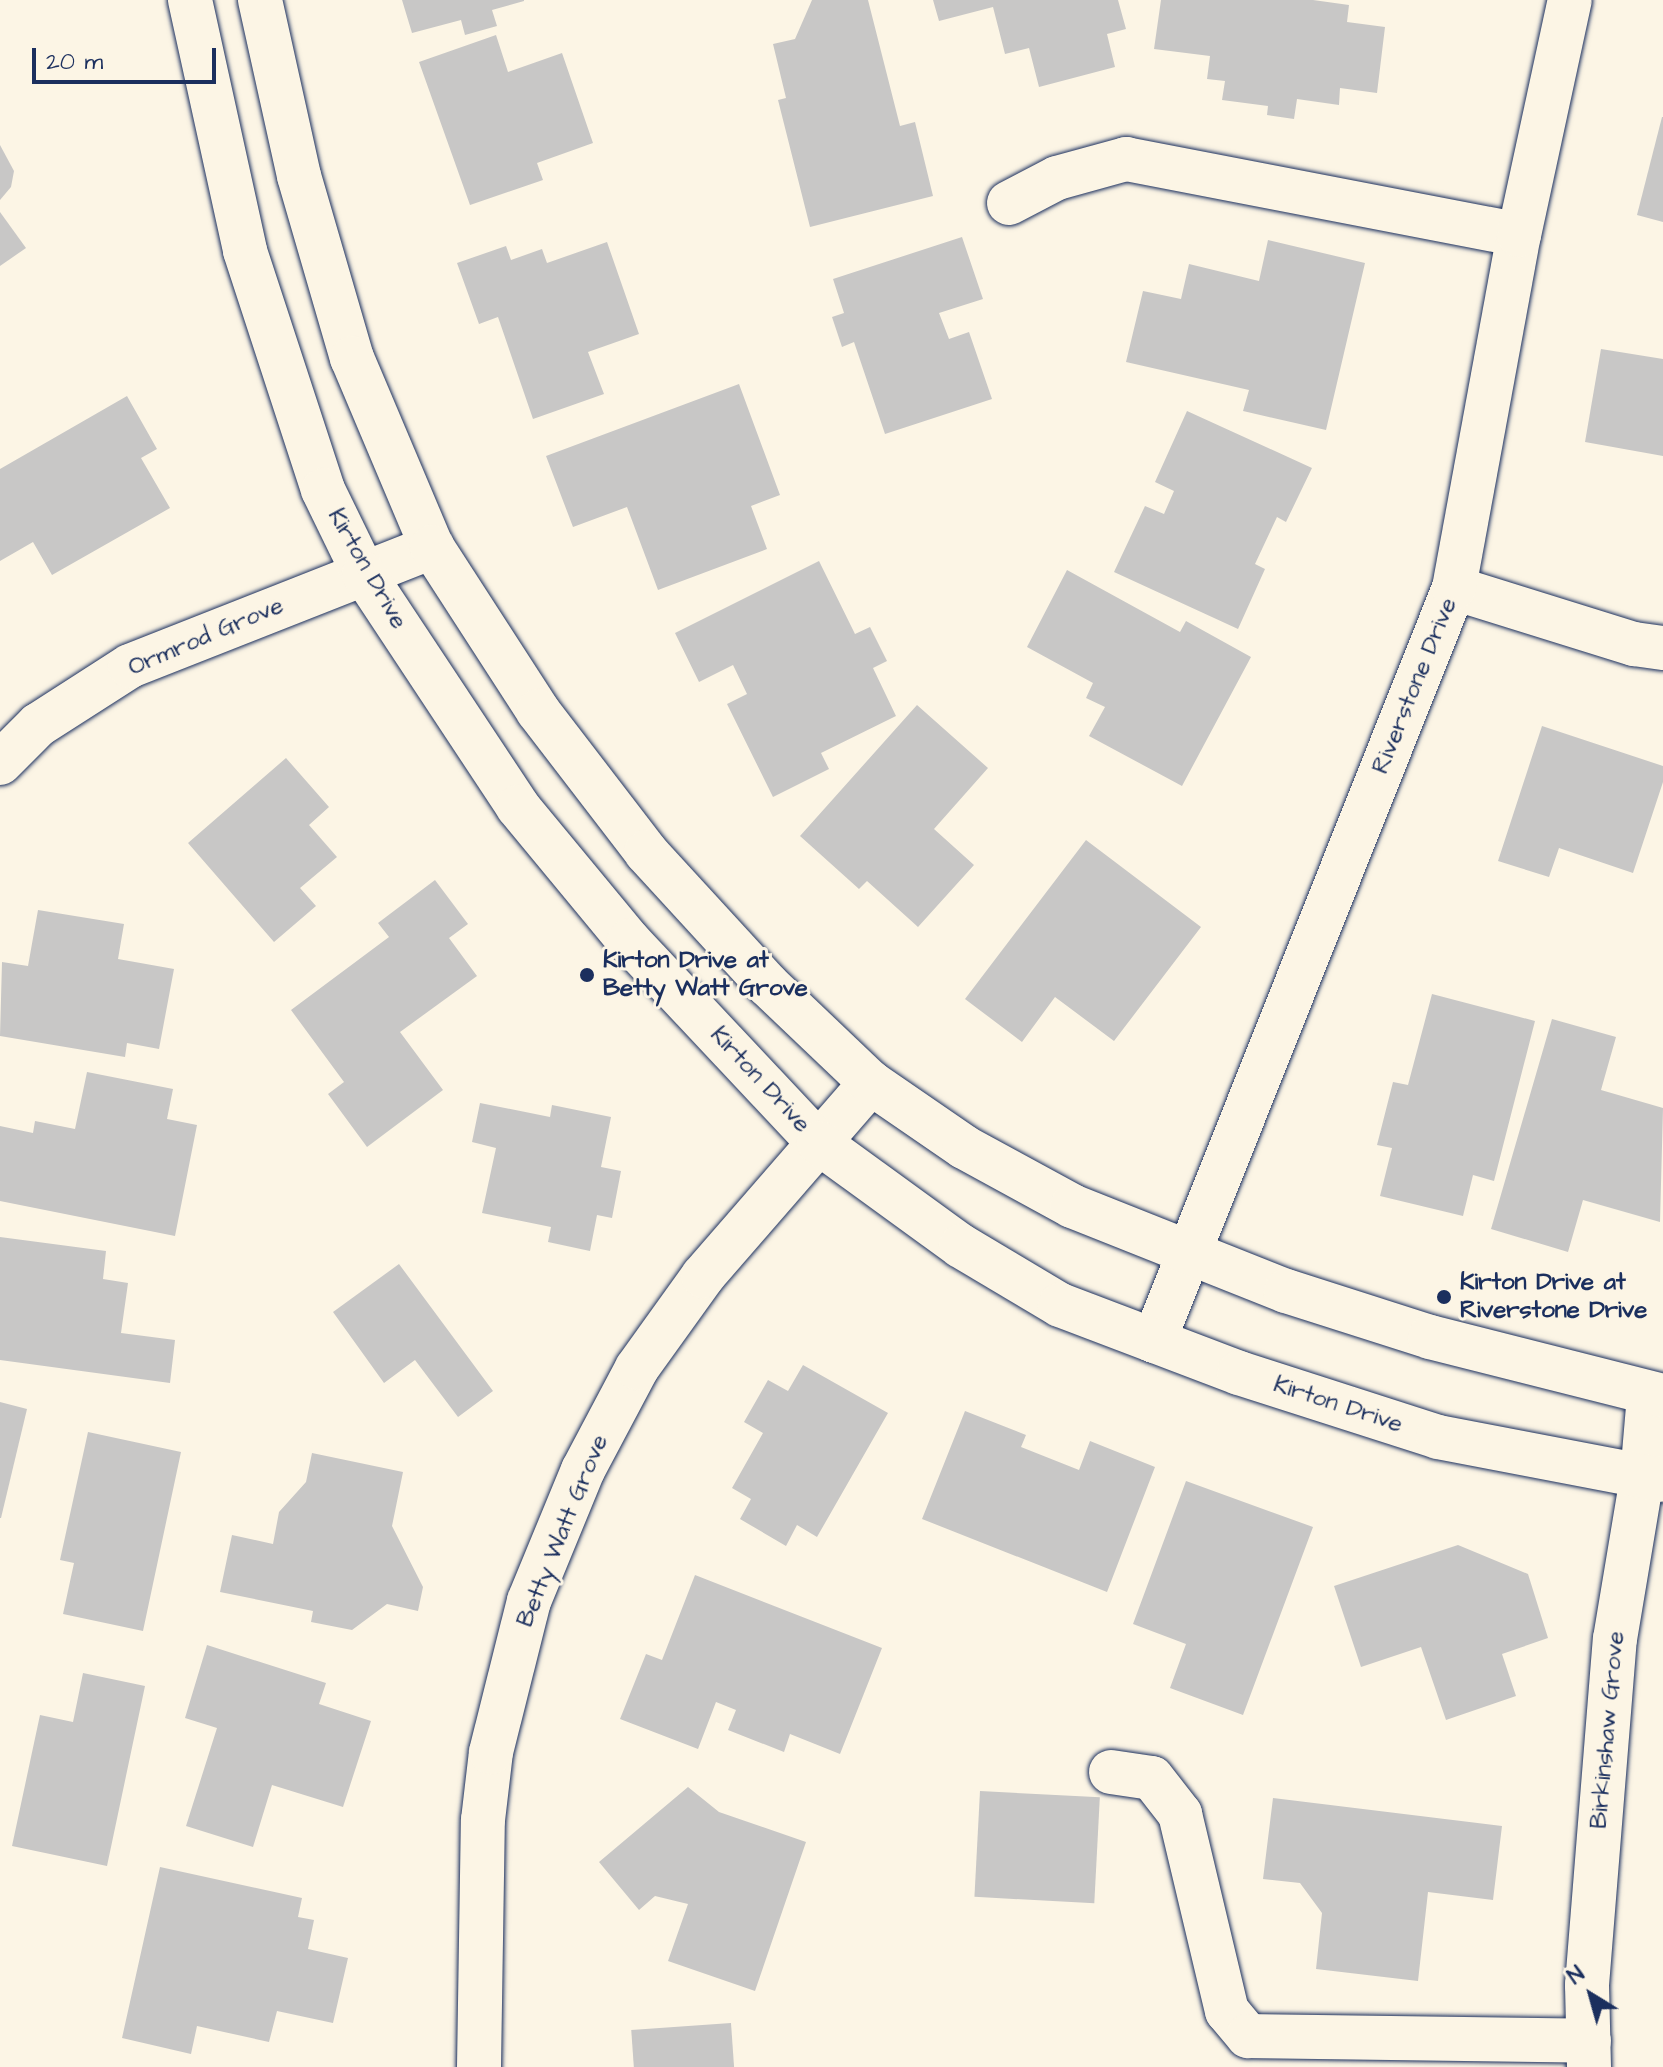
<!DOCTYPE html>
<style>
body{margin:0}
#map{position:relative;width:1663px;height:2067px;overflow:hidden;background:#fcf5e5;font-family:"Architects Daughter",sans-serif}
div>[style]{position:absolute}
.building>*{inset:0;background:#c8c7c6;transform-origin:0 0}
.roads{filter:drop-shadow(0 0 2px #1b2f5e) drop-shadow(0 0 2px #1b2f5e)}
.street>*{height:44px;margin:-22px;padding:0 22px;transform-origin:22px;border-radius:22px;background:#fcf5e5}
.secondary>*{height:44px;margin:-22px;padding:0 22px;transform-origin:22px;border-radius:22px;background:#fcf5e5}
.dots>*{width:22px;height:22px;translate:-50% -50%;box-sizing:border-box;border:4px solid #fcf5e5;border-radius:50%}
span{translate:-50% -50%;white-space:nowrap;text-align:center;line-height:1.15;-webkit-text-stroke:6px #fcf5e5;paint-order:stroke}
.street-label{font-size:24px;color:#1b2f5e}
.poi-label{font-size:24px;color:#1b2f5e;font-weight:700}
.left{translate:0 -50%;text-align:left}
.north{position:absolute;left:1551px;top:1955px;width:80px;height:80px;-webkit-text-stroke:6px #fcf5e5;paint-order:stroke;rotate:323deg;font-size:22px;font-weight:700;line-height:32px;text-align:center;color:#1b2f5e}
.north::after{content:'';display:block;margin:auto;width:28px;height:36px;background:#1b2f5e;clip-path:polygon(50% 0,100% 100%,50% 72%,0 100%)}
.scale{position:absolute;left:32px;top:48px;width:184px;height:36px;box-sizing:border-box;border:4px solid #1b2f5e;border-top:0;padding-left:10px;font-size:24px;line-height:28px;white-space:nowrap;color:#1b2f5e;-webkit-text-stroke:6px #fcf5e5;paint-order:stroke}
</style>
<div id="map">
<div class="building">
<div style="clip-path:polygon(402px 0,524px 0,524px 1px,492px 10px,497px 26px,465px 35px,461px 20px,412px 33px)"></div>
<div style="clip-path:polygon(812px 0,868px 0,900px 126px,915px 122px,933px 196px,810px 227px,778px 100px,786px 98px,773px 44px,795px 39px)"></div>
<div style="clip-path:polygon(933px 0,1118px 0,1126px 29px,1107px 34px,1115px 67px,1039px 87px,1029px 48px,1005px 54px,993px 7px,939px 21px)"></div>
<div style="clip-path:polygon(1161px 0,1313px 0,1349px 5px,1347px 22px,1385px 27px,1377px 93px,1340px 88px,1339px 105px,1297px 99px,1294px 119px,1267px 115px,1268px 106px,1222px 100px,1225px 81px,1207px 79px,1210px 56px,1154px 49px)"></div>
<div style="clip-path:polygon(496px 35px,508px 72px,562px 53px,593px 143px,537px 163px,543px 180px,470px 205px,419px 62px)"></div>
<div style="clip-path:polygon(1662px 117px,1663px 117px,1663px 222px,1637px 215px)"></div>
<div style="clip-path:polygon(0 145px,14px 171px,11px 187px,0 200px)"></div>
<div style="clip-path:polygon(0 212px,26px 248px,0 266px)"></div>
<div style="clip-path:polygon(962px 237px,983px 299px,939px 313px,949px 339px,969px 332px,992px 399px,885px 434px,854px 342px,842px 347px,832px 317px,844px 313px,833px 279px)"></div>
<div style="clip-path:polygon(1268px 240px,1365px 263px,1326px 430px,1243px 411px,1249px 390px,1126px 362px,1143px 291px,1181px 299px,1189px 264px,1259px 281px)"></div>
<div style="clip-path:polygon(607px 242px,639px 334px,588px 352px,604px 394px,533px 419px,498px 317px,479px 324px,457px 263px,506px 246px,511px 260px,542px 249px,547px 263px)"></div>
<div style="clip-path:polygon(1601px 349px,1663px 359px,1663px 456px,1585px 442px)"></div>
<div style="clip-path:polygon(739px 384px,780px 495px,751px 506px,767px 549px,658px 590px,627px 507px,573px 527px,546px 456px)"></div>
<div style="clip-path:polygon(127px 396px,157px 449px,141px 458px,170px 508px,52px 575px,33px 542px,0 561px,0 469px)"></div>
<div style="clip-path:polygon(1187px 411px,1312px 468px,1286px 522px,1277px 517px,1255px 564px,1265px 569px,1238px 629px,1114px 572px,1145px 506px,1164px 514px,1174px 491px,1155px 482px)"></div>
<div style="clip-path:polygon(819px 561px,855px 634px,870px 627px,887px 661px,873px 668px,896px 716px,821px 753px,829px 769px,773px 797px,727px 704px,747px 694px,733px 665px,699px 682px,675px 633px)"></div>
<div style="clip-path:polygon(1067px 570px,1180px 632px,1186px 621px,1251px 657px,1182px 786px,1089px 736px,1105px 707px,1086px 698px,1093px 683px,1027px 647px)"></div>
<div style="clip-path:polygon(917px 705px,988px 768px,934px 829px,974px 865px,918px 927px,867px 881px,859px 889px,800px 836px)"></div>
<div style="clip-path:polygon(1542px 726px,1663px 766px,1663px 782px,1633px 873px,1559px 848px,1549px 877px,1498px 861px)"></div>
<div style="clip-path:polygon(286px 758px,329px 807px,309px 825px,337px 857px,300px 888px,316px 906px,274px 942px,188px 843px)"></div>
<div style="clip-path:polygon(1086px 840px,1201px 927px,1114px 1041px,1055px 997px,1022px 1042px,965px 999px)"></div>
<div style="clip-path:polygon(435px 880px,468px 924px,449px 938px,477px 976px,400px 1032px,443px 1090px,367px 1147px,328px 1094px,344px 1082px,291px 1010px,389px 937px,378px 923px)"></div>
<div style="clip-path:polygon(38px 910px,124px 924px,118px 959px,174px 969px,159px 1049px,127px 1043px,125px 1057px,0 1036px,2px 962px,28px 966px)"></div>
<div style="clip-path:polygon(1432px 994px,1535px 1021px,1494px 1181px,1473px 1175px,1463px 1216px,1380px 1196px,1392px 1148px,1377px 1145px,1393px 1082px,1408px 1085px)"></div>
<div style="clip-path:polygon(1552px 1019px,1616px 1037px,1601px 1090px,1663px 1108px,1660px 1222px,1583px 1200px,1568px 1252px,1491px 1229px)"></div>
<div style="clip-path:polygon(87px 1072px,173px 1089px,167px 1119px,197px 1125px,175px 1236px,0 1201px,0 1126px,33px 1133px,35px 1121px,75px 1129px)"></div>
<div style="clip-path:polygon(480px 1103px,550px 1117px,552px 1105px,611px 1117px,601px 1167px,621px 1171px,612px 1218px,597px 1215px,590px 1251px,548px 1242px,551px 1227px,482px 1213px,496px 1148px,472px 1142px)"></div>
<div style="clip-path:polygon(0 1237px,106px 1251px,103px 1279px,128px 1283px,121px 1333px,175px 1340px,170px 1383px,0 1360px)"></div>
<div style="clip-path:polygon(399px 1264px,493px 1391px,458px 1417px,415px 1360px,384px 1383px,333px 1312px)"></div>
<div style="clip-path:polygon(803px 1365px,888px 1413px,817px 1537px,797px 1525px,786px 1546px,740px 1519px,751px 1499px,732px 1488px,763px 1433px,744px 1422px,768px 1380px,788px 1391px)"></div>
<div style="clip-path:polygon(0 1402px,27px 1409px,1px 1518px,0 1518px)"></div>
<div style="clip-path:polygon(965px 1411px,1026px 1435px,1021px 1447px,1079px 1470px,1090px 1441px,1155px 1467px,1107px 1592px,922px 1519px)"></div>
<div style="clip-path:polygon(88px 1432px,181px 1452px,143px 1631px,63px 1614px,74px 1563px,60px 1560px)"></div>
<div style="clip-path:polygon(312px 1453px,403px 1472px,392px 1526px,423px 1587px,418px 1611px,387px 1604px,352px 1630px,311px 1622px,313px 1611px,220px 1592px,232px 1535px,273px 1544px,279px 1512px,306px 1482px)"></div>
<div style="clip-path:polygon(1186px 1481px,1313px 1527px,1243px 1715px,1170px 1688px,1186px 1644px,1133px 1624px)"></div>
<div style="clip-path:polygon(1458px 1545px,1528px 1574px,1548px 1638px,1502px 1654px,1516px 1696px,1446px 1720px,1421px 1647px,1361px 1667px,1334px 1586px)"></div>
<div style="clip-path:polygon(695px 1575px,882px 1648px,840px 1754px,790px 1734px,784px 1752px,728px 1730px,736px 1710px,716px 1702px,698px 1749px,620px 1719px,646px 1654px,662px 1660px)"></div>
<div style="clip-path:polygon(207px 1645px,326px 1683px,319px 1704px,371px 1721px,343px 1807px,272px 1785px,253px 1847px,186px 1826px,217px 1728px,185px 1718px)"></div>
<div style="clip-path:polygon(83px 1673px,145px 1686px,107px 1866px,12px 1846px,40px 1715px,73px 1722px)"></div>
<div style="clip-path:polygon(688px 1787px,719px 1812px,806px 1842px,755px 1991px,668px 1961px,688px 1904px,655px 1896px,639px 1910px,599px 1862px)"></div>
<div style="left:980px;top:1791px;width:120px;height:106px;rotate:3deg"></div>
<div style="clip-path:polygon(1273px 1798px,1502px 1826px,1493px 1900px,1428px 1892px,1418px 1981px,1316px 1969px,1322px 1913px,1300px 1883px,1263px 1879px)"></div>
<div style="clip-path:polygon(160px 1867px,302px 1898px,298px 1917px,314px 1920px,308px 1949px,348px 1958px,333px 2023px,277px 2011px,269px 2042px,197px 2026px,191px 2054px,122px 2038px)"></div>
<div style="left:731px;top:2023px;width:44px;height:100px;rotate:86deg"></div>
</div>
<div class="roads">
<div class="street">
<div style="left:1009px;top:203px;width:54px;rotate:-27.5deg"></div>
<div style="left:1057px;top:178px;width:72px;rotate:-15.4deg"></div>
<div style="left:1126px;top:159px;width:400px;rotate:10.9deg"></div>
<div style="left:1454px;top:588px;width:189px;rotate:17.3deg"></div>
<div style="left:1634px;top:644px;width:29px;rotate:8deg"></div>
<div style="left:0;top:763px;width:54px;rotate:-45deg"></div>
<div style="left:38px;top:725px;width:109px;rotate:-32.7deg"></div>
<div style="left:130px;top:666px;width:325px;rotate:-21.5deg"></div>
<div style="left:1154px;top:1341px;width:811px;rotate:-68.28deg"></div>
<div style="left:1454px;top:588px;width:359px;rotate:-79.6deg"></div>
<div style="left:1519px;top:235px;width:240px;rotate:-77.8deg"></div>
<div style="left:1111px;top:1772px;width:41px;rotate:8.3deg"></div>
<div style="left:1152px;top:1778px;width:46px;rotate:52.1deg"></div>
<div style="left:1180px;top:1814px;width:203px;rotate:76.6deg"></div>
<div style="left:1227px;top:2011px;width:33px;rotate:50deg"></div>
<div style="left:1248px;top:2036px;width:341px;rotate:0.8deg"></div>
<div style="left:479px;top:2067px;width:247px;rotate:-89.1deg"></div>
<div style="left:483px;top:1820px;width:68px;rotate:-83.3deg"></div>
<div style="left:491px;top:1752px;width:156px;rotate:-75.9deg"></div>
<div style="left:529px;top:1601px;width:142px;rotate:-67.6deg"></div>
<div style="left:583px;top:1470px;width:115px;rotate:-62.1deg"></div>
<div style="left:637px;top:1368px;width:113px;rotate:-54.3deg"></div>
<div style="left:703px;top:1276px;width:256px;rotate:-49deg"></div>
<div style="left:1589px;top:2067px;width:82px;rotate:-91.4deg"></div>
<div style="left:1587px;top:1985px;width:347px;rotate:-85.4deg"></div>
<div style="left:1615px;top:1639px;width:164px;rotate:-80.5deg"></div>
<div style="left:1642px;top:1477px;width:82px;rotate:-85.1deg"></div>
</div>
<div class="secondary">
<div style="left:190px;top:0;width:257px;rotate:77.6deg"></div>
<div style="left:245px;top:251px;width:251px;rotate:71.9deg"></div>
<div style="left:323px;top:490px;width:93px;rotate:64deg"></div>
<div style="left:364px;top:574px;width:279px;rotate:56.5deg"></div>
<div style="left:518px;top:807px;width:174px;rotate:50.4deg"></div>
<div style="left:629px;top:941px;width:277px;rotate:46.8deg"></div>
<div style="left:819px;top:1143px;width:175px;rotate:36deg"></div>
<div style="left:961px;top:1246px;width:115px;rotate:30.8deg"></div>
<div style="left:1060px;top:1305px;width:191px;rotate:20.8deg"></div>
<div style="left:1239px;top:1373px;width:209px;rotate:17.8deg"></div>
<div style="left:1438px;top:1437px;width:229px;rotate:10.8deg"></div>
<div style="left:260px;top:0;width:180px;rotate:77.5deg"></div>
<div style="left:299px;top:176px;width:190px;rotate:73.8deg"></div>
<div style="left:352px;top:358px;width:205px;rotate:67.1deg"></div>
<div style="left:432px;top:547px;width:195px;rotate:57.1deg"></div>
<div style="left:538px;top:711px;width:178px;rotate:52.5deg"></div>
<div style="left:646px;top:852px;width:180px;rotate:47.5deg"></div>
<div style="left:768px;top:985px;width:142px;rotate:43.6deg"></div>
<div style="left:871px;top:1083px;width:113px;rotate:34.5deg"></div>
<div style="left:964px;top:1147px;width:123px;rotate:28.6deg"></div>
<div style="left:1072px;top:1206px;width:230px;rotate:21.7deg"></div>
<div style="left:1286px;top:1291px;width:151px;rotate:17.7deg"></div>
<div style="left:1430px;top:1337px;width:240px;rotate:14.2deg"></div>
</div>
</div>
<div class="dots">
<div style="left:587px;top:975px;background:#1b2f5e"></div>
<div style="left:1444px;top:1297px;background:#1b2f5e"></div>
</div>
<div class="street-label">
<span style="left:367px;top:569px;rotate:60deg">Kirton Drive</span>
<span style="left:206px;top:637px;rotate:-23deg">Ormrod Grove</span>
<span style="left:1415px;top:686px;rotate:-68deg">Riverstone Drive</span>
<span style="left:760px;top:1080px;rotate:47deg">Kirton Drive</span>
<span style="left:1338px;top:1405px;rotate:18deg">Kirton Drive</span>
<span style="left:563px;top:1531px;rotate:-68deg">Betty Watt Grove</span>
<span style="left:1608px;top:1730px;rotate:-85deg">Birkinshaw Grove</span>
</div>
<div class="poi-label">
<span class="left" style="left:603px;top:975px">Kirton Drive at<br>Betty Watt Grove</span>
<span class="left" style="left:1460px;top:1297px">Kirton Drive at<br>Riverstone Drive</span>
</div>
<div class="north">N</div>
<div class="scale">20 m</div>
</div>
